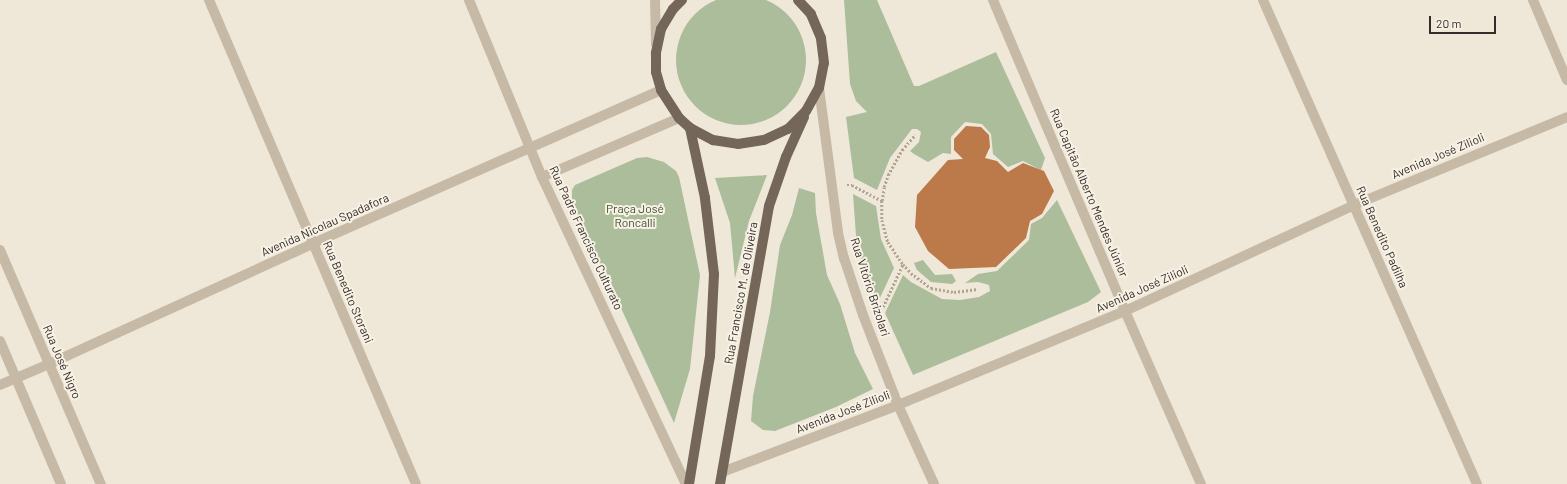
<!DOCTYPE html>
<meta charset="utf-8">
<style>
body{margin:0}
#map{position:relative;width:1567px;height:484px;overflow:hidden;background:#efe8d9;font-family:Barlow,sans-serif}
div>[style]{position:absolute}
.green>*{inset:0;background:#acbd9b}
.round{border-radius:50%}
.building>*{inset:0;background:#bc794a}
.path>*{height:2.5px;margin-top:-1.25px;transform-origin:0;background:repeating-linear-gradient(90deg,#b1a491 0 2px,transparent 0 4px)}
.minor>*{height:10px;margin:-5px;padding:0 5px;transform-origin:5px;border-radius:5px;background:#c6baa6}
.major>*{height:10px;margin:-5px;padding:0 5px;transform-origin:5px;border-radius:5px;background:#746659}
span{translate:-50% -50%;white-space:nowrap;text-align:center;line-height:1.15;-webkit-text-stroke:4px #f7f2e5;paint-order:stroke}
.street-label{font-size:12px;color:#332c27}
.park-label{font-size:12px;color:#3d4f2c}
.scale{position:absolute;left:1429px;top:16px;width:67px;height:18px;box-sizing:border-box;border:2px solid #332c27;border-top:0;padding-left:5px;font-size:12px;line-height:14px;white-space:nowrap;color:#332c27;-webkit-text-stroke:3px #f7f2e5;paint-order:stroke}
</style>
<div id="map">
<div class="green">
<div class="round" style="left:676px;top:-5px;width:130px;height:130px"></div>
<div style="clip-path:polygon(844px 0,877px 0,914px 86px,919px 86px,996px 52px,1045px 158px,1041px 170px,1023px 161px,1008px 167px,993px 154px,991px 134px,982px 124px,965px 122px,951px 137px,951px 154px,943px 153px,928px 162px,914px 154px,910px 151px,919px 142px,921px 132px,917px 129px,912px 129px,890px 158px,877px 190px,854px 178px,846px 117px,867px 112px,856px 101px,850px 84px)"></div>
<div style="clip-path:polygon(647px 157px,664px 162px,676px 171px,679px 177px,700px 275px,690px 369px,674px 423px,572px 202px,572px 190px,575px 185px,637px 158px)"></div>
<div style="clip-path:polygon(767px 175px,749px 221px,735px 278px,730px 223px,715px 178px)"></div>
<div style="clip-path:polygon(799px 188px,815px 193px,816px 213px,827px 275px,840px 304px,855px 353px,873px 389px,836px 407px,775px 431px,763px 430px,751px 421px,753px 396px,770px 312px,780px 245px,792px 215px)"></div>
<div style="clip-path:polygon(853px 194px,876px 206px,881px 239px,894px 268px,878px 302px,857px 250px)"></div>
<div style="clip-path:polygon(1057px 200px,1101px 292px,1088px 302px,913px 375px,885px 313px,903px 275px,911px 282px,942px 299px,960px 300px,979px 297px,990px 291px,989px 285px,978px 282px,965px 283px,978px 274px,997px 271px,1029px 240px,1031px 224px,1042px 218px)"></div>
<div style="clip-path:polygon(923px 260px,935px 275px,952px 274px,956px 281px,952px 284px,931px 282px,917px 270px,914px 263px)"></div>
</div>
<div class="building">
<div style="clip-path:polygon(966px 126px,981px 127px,989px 135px,990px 147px,985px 158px,997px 161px,1008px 172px,1023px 163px,1044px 171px,1054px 191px,1042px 214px,1030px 221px,1026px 238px,996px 267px,949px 269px,928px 251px,915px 227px,917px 195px,948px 160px,963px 159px,954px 150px,954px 139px)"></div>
</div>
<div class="path">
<div style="left:847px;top:185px;width:5px"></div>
<div style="left:852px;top:185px;width:34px;rotate:28deg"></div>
<div style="left:882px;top:201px;width:14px;rotate:-82deg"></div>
<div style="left:884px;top:187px;width:13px;rotate:-72deg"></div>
<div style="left:888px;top:175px;width:29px;rotate:-61deg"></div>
<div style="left:902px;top:150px;width:20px;rotate:-49deg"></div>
<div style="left:882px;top:201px;width:19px;rotate:90deg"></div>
<div style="left:882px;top:220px;width:23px;rotate:75deg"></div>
<div style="left:888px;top:242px;width:27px;rotate:56deg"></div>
<div style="left:879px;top:309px;width:4px;rotate:-27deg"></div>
<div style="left:883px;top:307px;width:47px;rotate:-65.1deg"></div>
<div style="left:903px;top:264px;width:12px;rotate:48deg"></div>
<div style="left:911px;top:273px;width:25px;rotate:37deg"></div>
<div style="left:931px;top:288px;width:23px;rotate:10deg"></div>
<div style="left:954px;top:292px;width:24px;rotate:-7deg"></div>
</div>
<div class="minor">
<div style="left:209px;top:0;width:526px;rotate:66.84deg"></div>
<div style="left:469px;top:0;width:191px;rotate:67.6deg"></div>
<div style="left:542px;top:177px;width:339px;rotate:64.9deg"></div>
<div style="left:655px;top:0;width:44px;rotate:88.7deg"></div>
<div style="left:993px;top:0;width:338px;rotate:67deg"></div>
<div style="left:1125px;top:311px;width:189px;rotate:66.3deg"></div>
<div style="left:1263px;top:0;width:529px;rotate:66.15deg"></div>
<div style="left:1533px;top:0;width:87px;rotate:67deg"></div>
<div style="left:819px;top:88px;width:146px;rotate:82.5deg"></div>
<div style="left:838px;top:233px;width:26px;rotate:77deg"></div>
<div style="left:844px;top:258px;width:60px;rotate:71.6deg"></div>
<div style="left:863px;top:315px;width:97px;rotate:68.7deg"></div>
<div style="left:898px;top:405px;width:87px;rotate:65.5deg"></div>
<div style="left:542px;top:177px;width:149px;rotate:-23.3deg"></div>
<div style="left:0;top:250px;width:255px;rotate:66.7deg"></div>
<div style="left:0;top:341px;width:155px;rotate:66.9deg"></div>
<div style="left:0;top:385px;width:53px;rotate:-23.2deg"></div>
<div style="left:49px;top:364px;width:291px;rotate:-24.5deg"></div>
<div style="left:314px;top:243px;width:379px;rotate:-23.8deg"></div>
<div style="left:722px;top:472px;width:188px;rotate:-20.8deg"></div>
<div style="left:898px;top:405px;width:246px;rotate:-22.5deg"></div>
<div style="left:1125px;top:311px;width:252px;rotate:-24.8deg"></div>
<div style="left:1354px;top:205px;width:230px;rotate:-22.4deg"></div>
</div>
<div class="major">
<div style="left:682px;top:0;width:13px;rotate:135deg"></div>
<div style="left:673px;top:9px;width:23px;rotate:121deg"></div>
<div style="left:661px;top:29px;width:25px;rotate:102deg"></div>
<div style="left:656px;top:53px;width:19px;rotate:90deg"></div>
<div style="left:656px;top:72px;width:19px;rotate:74deg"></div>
<div style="left:661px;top:90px;width:33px;rotate:57deg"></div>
<div style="left:679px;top:118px;width:15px;rotate:42deg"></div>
<div style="left:690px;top:128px;width:26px;rotate:28deg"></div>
<div style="left:713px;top:140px;width:25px;rotate:9deg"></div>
<div style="left:738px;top:144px;width:26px;rotate:-9deg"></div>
<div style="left:764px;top:140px;width:26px;rotate:-25deg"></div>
<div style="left:788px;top:129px;width:25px;rotate:-45deg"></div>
<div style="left:806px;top:111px;width:26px;rotate:-61deg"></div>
<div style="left:819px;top:88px;width:25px;rotate:-79deg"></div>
<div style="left:824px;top:63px;width:25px;rotate:-97deg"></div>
<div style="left:821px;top:38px;width:26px;rotate:-113deg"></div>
<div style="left:811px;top:14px;width:19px;rotate:-133deg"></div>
<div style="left:689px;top:484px;width:130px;rotate:-80.7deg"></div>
<div style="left:710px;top:356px;width:82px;rotate:-87.2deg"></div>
<div style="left:714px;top:274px;width:77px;rotate:-96.8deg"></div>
<div style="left:705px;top:198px;width:72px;rotate:-102.1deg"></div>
<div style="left:720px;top:484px;width:282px;rotate:-80deg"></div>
<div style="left:769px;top:206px;width:52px;rotate:-70.9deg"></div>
<div style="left:786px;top:157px;width:44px;rotate:-65.8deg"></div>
</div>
<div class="street-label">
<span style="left:1438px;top:156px;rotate:-23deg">Avenida José Zilioli</span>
<span style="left:1089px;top:193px;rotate:67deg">Rua Capitão Alberto Mendes Júnior</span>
<span style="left:325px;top:225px;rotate:-24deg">Avenida Nicolau Spadafora</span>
<span style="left:1382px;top:237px;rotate:66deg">Rua Benedito Padilha</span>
<span style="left:586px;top:238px;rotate:65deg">Rua Padre Francisco Culturato</span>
<span style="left:870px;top:287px;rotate:72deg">Rua Vitório Brizolari</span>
<span style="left:1142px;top:289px;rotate:-24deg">Avenida José Zilioli</span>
<span style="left:348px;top:292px;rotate:67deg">Rua Benedito Storani</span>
<span style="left:741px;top:293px;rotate:-80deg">Rua Francisco M. de Oliveira</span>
<span style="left:62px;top:362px;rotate:67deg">Rua José Nigro</span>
<span style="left:843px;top:412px;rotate:-21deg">Avenida José Zilioli</span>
</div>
<div class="park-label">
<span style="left:635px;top:216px">Praça José<br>Roncalli</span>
</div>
<div class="scale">20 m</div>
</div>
